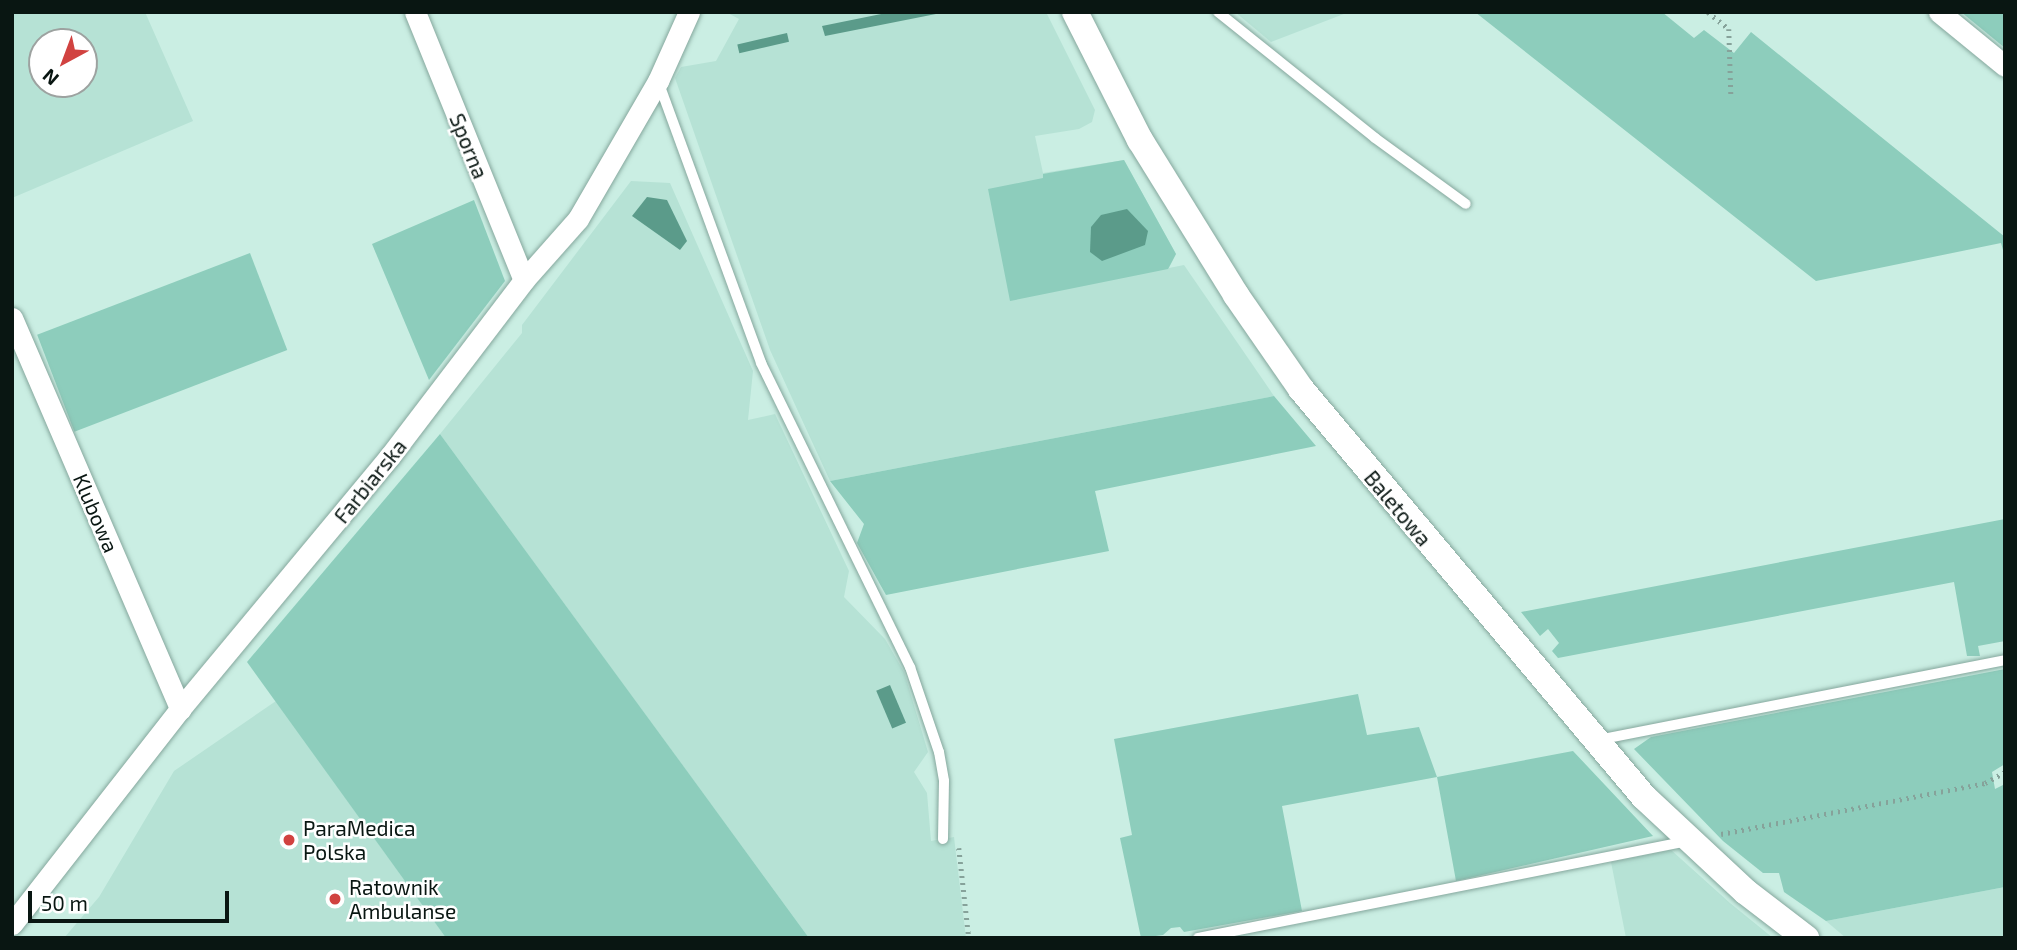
<!DOCTYPE html>
<style>
body{margin:0}
#map{position:relative;width:2017px;height:950px;overflow:hidden;background:#caeee3;font-family:"Exo 2",sans-serif}
div>[style]{position:absolute}
.built>*{inset:0;background:#b6e2d5}
.green>*{inset:0;background:#8dcdbc;transform-origin:0 0}
.water>*{inset:0;background:#5b9b8a;transform-origin:0 0}
.path>*{height:4.5px;margin-top:-2.25px;transform-origin:0;background:repeating-linear-gradient(90deg,#86a29a 0 2px,transparent 0 7px)}
.roads{filter:drop-shadow(0 0 2px #85a79d) drop-shadow(0 0 2px #85a79d)}
.service>*{height:10px;margin:-5px;padding:0 5px;transform-origin:5px;border-radius:5px;background:#fff}
.minor>*{height:21px;margin:-10.5px;padding:0 10.5px;transform-origin:10.5px;border-radius:10.5px;background:#fff}
.tertiary>*{height:26px;margin:-13px;padding:0 13px;transform-origin:13px;border-radius:13px;background:#fff}
.dots>*{width:19px;height:19px;translate:-50% -50%;box-sizing:border-box;border:4px solid #fff;border-radius:50%}
span{translate:-50% -50%;white-space:nowrap;text-align:center;line-height:1.15;-webkit-text-stroke:5px #fff;paint-order:stroke}
.street-label{font-size:21px;color:#091612}
.poi-label{font-size:21px;color:#091612}
.left{translate:0 -50%;text-align:left}
.frame{position:absolute;inset:0;border:14px solid #091612;pointer-events:none}
.north{position:absolute;left:28px;top:28px;width:70px;height:70px;box-sizing:border-box;background:#fff;border:2px solid #9da2a0;border-radius:50%;rotate:221deg;font-size:19px;font-weight:700;line-height:28px;text-align:center;color:#091612}
.north::after{content:'';display:block;margin:auto;width:24px;height:32px;background:#d14240;clip-path:polygon(50% 0,100% 100%,50% 72%,0 100%)}
.scale{position:absolute;left:28px;top:891px;width:201px;height:32px;box-sizing:border-box;border:4px solid #091612;border-top:0;padding-left:9px;font-size:21px;line-height:24px;white-space:nowrap;color:#091612;-webkit-text-stroke:5px #fff;paint-order:stroke}
</style>
<div id="map">
<div class="built">
<div style="clip-path:polygon(evenodd,12px 12px,145px 12px,193px 121px,12px 198px,12px 12px,84px 42px,84px 84px,42px 84px,42px 42px,84px 42px)"></div>
<div style="clip-path:polygon(726px 12px,1046px 12px,1095px 110px,1092px 122px,1079px 129px,1035px 136px,1043px 173px,1124px 160px,1176px 254px,1169px 268px,1184px 265px,1274px 396px,830px 481px,770px 350px,675px 78px,681px 67px,716px 61px,739px 19px)"></div>
<div style="clip-path:polygon(1235px 12px,1349px 12px,1271px 42px)"></div>
<div style="clip-path:polygon(631px 181px,670px 183px,753px 371px,748px 420px,775px 414px,849px 571px,844px 597px,885px 639px,904px 672px,928px 752px,914px 772px,927px 793px,931px 841px,954px 837px,966px 938px,809px 938px,440px 434px,522px 333px,522px 325px)"></div>
<div style="clip-path:polygon(276px 701px,446px 938px,64px 938px,99px 897px,174px 771px)"></div>
<div style="clip-path:polygon(1671px 850px,1730px 903px,1773px 938px,1626px 938px,1611px 862px)"></div>
<div style="clip-path:polygon(2005px 887px,2005px 938px,1846px 938px,1826px 921px)"></div>
</div>
<div class="green">
<div style="clip-path:polygon(1475px 12px,1662px 12px,1694px 38px,1704px 30px,1734px 53px,1751px 32px,2005px 237px,2005px 257px,2001px 243px,1816px 281px)"></div>
<div style="clip-path:polygon(1961px 12px,2005px 12px,2005px 48px)"></div>
<div style="clip-path:polygon(1124px 160px,1176px 254px,1168px 269px,1010px 301px,988px 189px,1043px 178px,1043px 174px)"></div>
<div style="clip-path:polygon(474px 200px,505px 281px,429px 380px,372px 244px)"></div>
<div style="left:250px;top:253px;width:104px;height:228px;rotate:69deg"></div>
<div style="clip-path:polygon(1274px 396px,1316px 446px,1095px 491px,1109px 551px,886px 595px,857px 543px,864px 524px,830px 481px)"></div>
<div style="clip-path:polygon(440px 434px,687px 771px,809px 938px,446px 938px,247px 662px)"></div>
<div style="clip-path:polygon(2005px 519px,2005px 641px,1978px 646px,1980px 656px,1967px 656px,1954px 582px,1558px 658px,1552px 651px,1559px 643px,1548px 629px,1540px 636px,1521px 612px)"></div>
<div style="clip-path:polygon(2005px 669px,2005px 764px,1992px 772px,1995px 789px,2005px 784px,2005px 887px,1826px 921px,1784px 892px,1779px 873px,1763px 873px,1723px 841px,1634px 749px,1651px 737px)"></div>
<div style="clip-path:polygon(1358px 694px,1367px 735px,1419px 727px,1437px 777px,1573px 751px,1653px 836px,1456px 881px,1437px 777px,1282px 806px,1302px 911px,1184px 932px,1180px 927px,1171px 928px,1163px 935px,1141px 938px,1120px 838px,1132px 835px,1114px 739px)"></div>
</div>
<div class="water">
<div style="clip-path:polygon(891px 12px,946px 12px,825px 36px,822px 26px)"></div>
<div style="left:787px;top:33px;width:9px;height:51px;rotate:77deg"></div>
<div style="clip-path:polygon(647px 197px,667px 200px,687px 241px,680px 250px,632px 216px)"></div>
<div style="clip-path:polygon(1127px 209px,1148px 231px,1145px 245px,1102px 261px,1090px 252px,1091px 227px,1101px 215px)"></div>
<div style="left:890px;top:685px;width:41px;height:15px;rotate:67deg"></div>
</div>
<div class="path">
<div style="left:1708px;top:12px;width:27px;rotate:39deg"></div>
<div style="left:1729px;top:29px;width:65px;rotate:88.2deg"></div>
<div style="left:1721px;top:834px;width:269px;rotate:-10.9deg"></div>
<div style="left:1985px;top:783px;width:23px;rotate:-29deg"></div>
<div style="left:959px;top:848px;width:91px;rotate:83.7deg"></div>
</div>
<div class="roads">
<div class="service">
<div style="left:1218px;top:12px;width:201px;rotate:38.7deg"></div>
<div style="left:1375px;top:138px;width:112px;rotate:36deg"></div>
<div style="left:658px;top:81px;width:300px;rotate:69.9deg"></div>
<div style="left:761px;top:363px;width:339px;rotate:63.9deg"></div>
<div style="left:910px;top:667px;width:90px;rotate:71.2deg"></div>
<div style="left:939px;top:752px;width:29px;rotate:80deg"></div>
<div style="left:944px;top:781px;width:58px;rotate:91deg"></div>
<div style="left:1598px;top:740px;width:415px;rotate:-11.1deg"></div>
<div style="left:1198px;top:938px;width:499px;rotate:-11.2deg"></div>
</div>
<div class="minor">
<div style="left:415px;top:12px;width:289px;rotate:67.9deg"></div>
<div style="left:1939px;top:12px;width:85px;rotate:39.3deg"></div>
<div style="left:12px;top:318px;width:426px;rotate:66.7deg"></div>
<div style="left:12px;top:924px;width:273px;rotate:-52deg"></div>
<div style="left:180px;top:709px;width:329px;rotate:-50.3deg"></div>
<div style="left:390px;top:456px;width:221px;rotate:-52.7deg"></div>
<div style="left:524px;top:280px;width:81px;rotate:-48.5deg"></div>
<div style="left:578px;top:219px;width:160px;rotate:-59.9deg"></div>
<div style="left:658px;top:81px;width:76px;rotate:-65.8deg"></div>
</div>
<div class="tertiary">
<div style="left:1075px;top:12px;width:144px;rotate:63.1deg"></div>
<div style="left:1140px;top:140px;width:182px;rotate:58.2deg"></div>
<div style="left:1236px;top:295px;width:114px;rotate:55.3deg"></div>
<div style="left:1301px;top:389px;width:533px;rotate:49.95deg"></div>
<div style="left:1644px;top:797px;width:139px;rotate:43deg"></div>
<div style="left:1746px;top:892px;width:76px;rotate:37.5deg"></div>
</div>
</div>
<div class="dots">
<div style="left:289px;top:840px;background:#d14240"></div>
<div style="left:335px;top:899px;background:#d14240"></div>
</div>
<div class="street-label">
<span style="left:469px;top:146px;rotate:68deg">Sporna</span>
<span style="left:370px;top:481px;rotate:-51deg">Farbiarska</span>
<span style="left:1398px;top:508px;rotate:50deg">Baletowa</span>
<span style="left:96px;top:513px;rotate:67deg">Klubowa</span>
</div>
<div class="poi-label">
<span class="left" style="left:303px;top:840px">ParaMedica<br>Polska</span>
<span class="left" style="left:349px;top:899px">Ratownik<br>Ambulanse</span>
</div>
<div class="frame"></div>
<div class="north">N</div>
<div class="scale">50 m</div>
</div>
